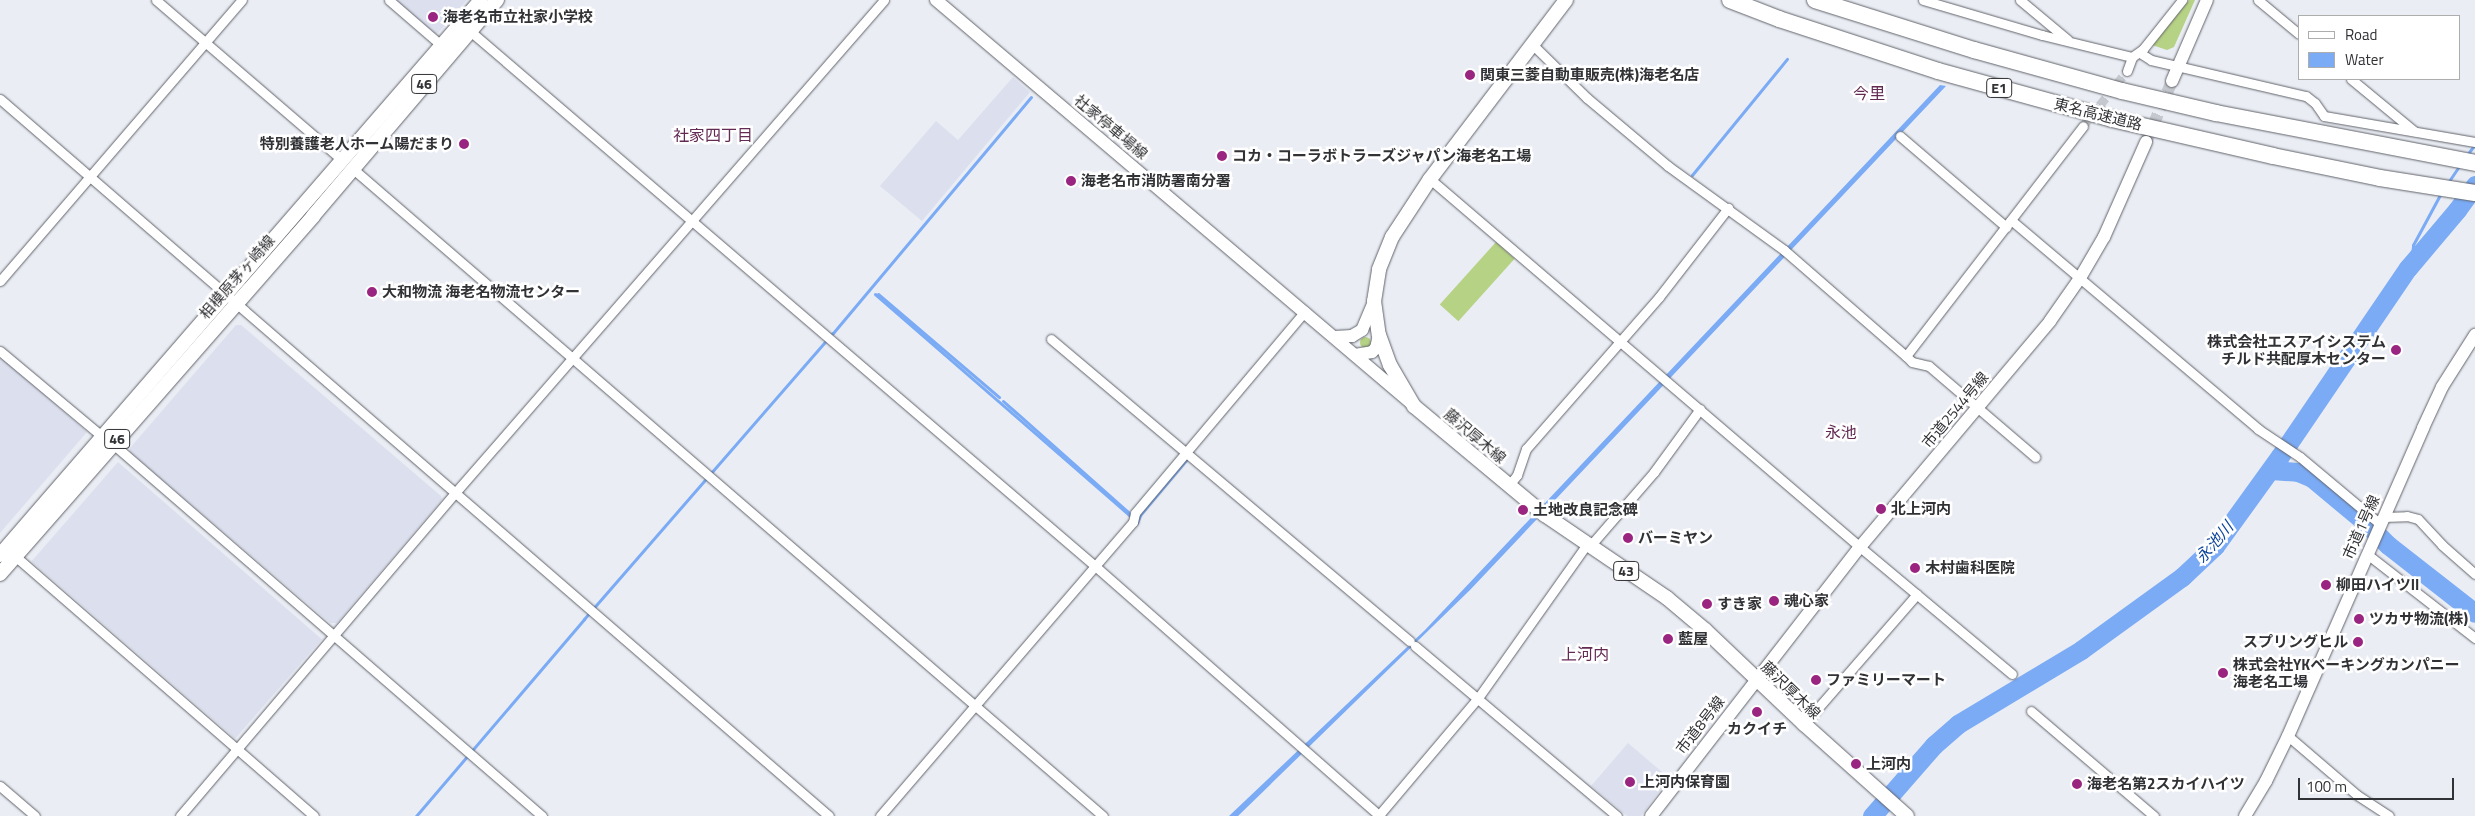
<!DOCTYPE html>
<meta charset="utf-8">
<style>
body{margin:0}
#map{position:relative;width:2475px;height:816px;overflow:hidden;background:#eaedf4;font-family:"Titillium Web","Noto Sans JP",sans-serif}
div>[style]{position:absolute}
.built>*{inset:0;background:#dce0ee;transform-origin:0 0}
.green>*{inset:0;background:#b6d285;transform-origin:0 0}
.round{border-radius:50%}
.water>*{inset:0;background:#7babf5}
.stream>*{height:3px;margin:-1.5px;padding:0 1.5px;transform-origin:1.5px;border-radius:1.5px;background:#7babf5}
.river>*{height:19px;margin:-9.5px;padding:0 9.5px;transform-origin:9.5px;border-radius:9.5px;background:#7babf5}
.street-tunnel>*{height:9px;margin-top:-4.5px;transform-origin:0;background:repeating-linear-gradient(90deg,#c5c8ce 0 9px,transparent 0 13.5px)}
.secondary-tunnel>*{height:12px;margin-top:-6px;transform-origin:0;background:repeating-linear-gradient(90deg,#c5c8ce 0 12px,transparent 0 18px)}
.roads{filter:drop-shadow(0 0 1px #61636a) drop-shadow(0 0 1px #61636a)}
.street>*{height:9px;margin:-4.5px;padding:0 4.5px;transform-origin:4.5px;border-radius:4.5px;background:#fff}
.secondary>*{height:12px;margin:-6px;padding:0 6px;transform-origin:6px;border-radius:6px;background:#fff}
.primary>*{height:14px;margin:-7px;padding:0 7px;transform-origin:7px;border-radius:7px;background:#fff}
.highway>*{height:16px;margin:-8px;padding:0 8px;transform-origin:8px;border-radius:8px;background:#fff}
.dots>*{width:14px;height:14px;translate:-50% -50%;box-sizing:border-box;border:2px solid #fff;border-radius:50%}
span{translate:-50% -50%;white-space:nowrap;text-align:center;line-height:1.15;-webkit-text-stroke:5px #fff;paint-order:stroke}
.shield-label span{padding:1px 4px;background:#fff;border:1px solid;border-radius:4px;-webkit-text-stroke-width:0}
.shield-label{font-size:14px;color:#313235;font-weight:700}
.poi-label{font-size:15px;color:#313235;font-weight:700}
.left{translate:0 -50%;text-align:left}
.right{translate:-100% -50%;text-align:right}
.street-label{font-size:15px;color:#313235}
.neighbourhood-label{font-size:16px;color:#632a54}
.water-label{font-size:16px;color:#0d479c;font-style:italic}
.legend{position:absolute;left:2298px;top:15px;width:162px;height:65px;box-sizing:border-box;background:#fff;border:1px solid #adadae;margin:0;padding:6px 9px;list-style:none;font-size:15px;color:#313235}
.legend li{display:flex;align-items:center;gap:10px;height:25px}
.legend b{width:25px;border:1px solid #adadae}
.scale{position:absolute;left:2298px;top:778px;width:156px;height:22px;box-sizing:border-box;border:2px solid #313235;border-top:0;padding-left:6px;font-size:15px;line-height:18px;white-space:nowrap;color:#313235;-webkit-text-stroke:4px #fff;paint-order:stroke}
</style>
<div id="map">
<div class="built">
<div style="clip-path:polygon(394px 0,467px 0,438px 33px,434px 34px)"></div>
<div style="clip-path:polygon(1013px 77px,1030px 92px,922px 221px,880px 186px,936px 121px,958px 140px)"></div>
<div style="clip-path:polygon(236px 325px,241px 325px,441px 496px,442px 500px,337px 623px,330px 623px,130px 452px,130px 448px)"></div>
<div style="clip-path:polygon(0 356px,87px 432px,0 533px)"></div>
<div style="left:118px;top:462px;width:270px;height:132px;rotate:41deg"></div>
<div style="clip-path:polygon(1628px 743px,1669px 778px,1641px 816px,1627px 816px,1591px 786px)"></div>
</div>
<div class="green">
<div style="clip-path:polygon(2189px 0,2195px 0,2174px 47px,2167px 50px,2152px 45px)"></div>
<div style="left:1496px;top:242px;width:25px;height:84px;rotate:42deg"></div>
<div class="round" style="left:1359.5px;top:336.5px;width:11px;height:11px"></div>
</div>
<div class="water">
<div style="clip-path:polygon(1940px 85px,1946px 86px,1470px 590px,1238px 816px,1229px 816px,1425px 630px)"></div>
</div>
<div class="stream">
<div style="left:2467px;top:155px;width:14px;rotate:-54deg"></div>
<div style="left:1692px;top:175px;width:150px;rotate:-50.7deg"></div>
<div style="left:2447px;top:184px;width:22px;rotate:-56deg"></div>
<div style="left:2411px;top:265px;width:20px;rotate:-84deg"></div>
<div style="left:2413px;top:245px;width:59px;rotate:-61.7deg"></div>
<div style="left:875px;top:294px;width:338px;rotate:41deg"></div>
<div style="left:878px;top:294px;width:159px;rotate:40.4deg"></div>
<div style="left:1003px;top:401px;width:169px;rotate:41.6deg"></div>
<div style="left:1137px;top:523px;width:9px;rotate:-69deg"></div>
<div style="left:1140px;top:515px;width:73px;rotate:-50deg"></div>
<div style="left:416px;top:816px;width:259px;rotate:-49.5deg"></div>
<div style="left:584px;top:619px;width:379px;rotate:-49deg"></div>
<div style="left:833px;top:333px;width:308px;rotate:-50deg"></div>
</div>
<div class="river">
<div style="left:2271px;top:470px;width:27px;rotate:4deg"></div>
<div style="left:2298px;top:472px;width:15px;rotate:23deg"></div>
<div style="left:2312px;top:478px;width:70px;rotate:39.8deg"></div>
<div style="left:2366px;top:523px;width:31px;rotate:45deg"></div>
<div style="left:2388px;top:545px;width:110px;rotate:38deg"></div>
<div style="left:1872px;top:816px;width:94px;rotate:-48.9deg"></div>
<div style="left:1934px;top:745px;width:32px;rotate:-41deg"></div>
<div style="left:1958px;top:724px;width:144px;rotate:-31deg"></div>
<div style="left:2081px;top:650px;width:125px;rotate:-35.9deg"></div>
<div style="left:2182px;top:577px;width:45px;rotate:-43.2deg"></div>
<div style="left:2215px;top:546px;width:111px;rotate:-54.2deg"></div>
<div style="left:2280px;top:456px;width:227px;rotate:-55.8deg"></div>
<div style="left:2408px;top:268px;width:76px;rotate:-49.8deg"></div>
<div style="left:2457px;top:210px;width:31px;rotate:-54deg"></div>
</div>
<div class="street-tunnel">
<div style="left:2083px;top:126px;width:70px;rotate:-51.3deg"></div>
</div>
<div class="secondary-tunnel">
<div style="left:2146px;top:142px;width:66px;rotate:-66.9deg"></div>
</div>
<div class="roads">
<div class="street">
<div style="left:156px;top:0;width:245px;rotate:40.7deg"></div>
<div style="left:389px;top:0;width:69px;rotate:40.9deg"></div>
<div style="left:1923px;top:0;width:124px;rotate:16.4deg"></div>
<div style="left:2042px;top:35px;width:93px;rotate:13.7deg"></div>
<div style="left:2020px;top:0;width:62px;rotate:39.8deg"></div>
<div style="left:2258px;top:0;width:53px;rotate:39.7deg"></div>
<div style="left:470px;top:31px;width:821px;rotate:40.56deg"></div>
<div style="left:1094px;top:565px;width:381px;rotate:41.3deg"></div>
<div style="left:1532px;top:44px;width:77px;rotate:44.5deg"></div>
<div style="left:1587px;top:98px;width:106px;rotate:40deg"></div>
<div style="left:1668px;top:166px;width:143px;rotate:35.9deg"></div>
<div style="left:1784px;top:250px;width:162px;rotate:41deg"></div>
<div style="left:1906px;top:356px;width:8px;rotate:45deg"></div>
<div style="left:1912px;top:362px;width:17px;rotate:13deg"></div>
<div style="left:1929px;top:366px;width:140px;rotate:40.6deg"></div>
<div style="left:2140px;top:53px;width:13px;rotate:32deg"></div>
<div style="left:2151px;top:60px;width:159px;rotate:13.1deg"></div>
<div style="left:2306px;top:96px;width:11px;rotate:38deg"></div>
<div style="left:2315px;top:103px;width:16px;rotate:55deg"></div>
<div style="left:2324px;top:116px;width:153px;rotate:9.8deg"></div>
<div style="left:2127px;top:71px;width:15px;rotate:-70deg"></div>
<div style="left:2132px;top:57px;width:14px;rotate:-36deg"></div>
<div style="left:2143px;top:49px;width:63px;rotate:-51.5deg"></div>
<div style="left:2351px;top:79px;width:82px;rotate:39.5deg"></div>
<div style="left:0;top:99px;width:1096px;rotate:40.86deg"></div>
<div style="left:1900px;top:136px;width:140px;rotate:40.6deg"></div>
<div style="left:352px;top:168px;width:992px;rotate:40.79deg"></div>
<div style="left:1430px;top:179px;width:566px;rotate:40.56deg"></div>
<div style="left:1860px;top:547px;width:198px;rotate:39.9deg"></div>
<div style="left:2011px;top:220px;width:324px;rotate:40.2deg"></div>
<div style="left:2258px;top:429px;width:50px;rotate:33.7deg"></div>
<div style="left:2300px;top:457px;width:104px;rotate:39.9deg"></div>
<div style="left:0;top:281px;width:371px;rotate:-49.3deg"></div>
<div style="left:1051px;top:339px;width:469px;rotate:40.1deg"></div>
<div style="left:0;top:351px;width:134px;rotate:39.9deg"></div>
<div style="left:1906px;top:356px;width:290px;rotate:-52.4deg"></div>
<div style="left:113px;top:444px;width:568px;rotate:40.93deg"></div>
<div style="left:1509px;top:485px;width:13px;rotate:-51deg"></div>
<div style="left:1517px;top:475px;width:28px;rotate:-71deg"></div>
<div style="left:1526px;top:449px;width:202px;rotate:-48.8deg"></div>
<div style="left:1659px;top:297px;width:113px;rotate:-52.2deg"></div>
<div style="left:2383px;top:517px;width:24px;rotate:-2deg"></div>
<div style="left:2407px;top:516px;width:11px;rotate:15deg"></div>
<div style="left:2418px;top:519px;width:35px;rotate:47deg"></div>
<div style="left:2442px;top:545px;width:44px;rotate:41.3deg"></div>
<div style="left:1590px;top:546px;width:98px;rotate:-49.1deg"></div>
<div style="left:1654px;top:472px;width:78px;rotate:-53.9deg"></div>
<div style="left:2367px;top:554px;width:137px;rotate:37.9deg"></div>
<div style="left:15px;top:556px;width:396px;rotate:41deg"></div>
<div style="left:1415px;top:646px;width:264px;rotate:40.1deg"></div>
<div style="left:2031px;top:711px;width:162px;rotate:40.5deg"></div>
<div style="left:1804px;top:724px;width:172px;rotate:-49deg"></div>
<div style="left:2288px;top:736px;width:91px;rotate:40.5deg"></div>
<div style="left:2357px;top:795px;width:38px;rotate:33deg"></div>
<div style="left:0;top:786px;width:46px;rotate:40.6deg"></div>
<div style="left:1379px;top:815px;width:153px;rotate:-49.8deg"></div>
<div style="left:1478px;top:698px;width:189px;rotate:-54.7deg"></div>
<div style="left:180px;top:816px;width:423px;rotate:-49.6deg"></div>
<div style="left:454px;top:494px;width:655px;rotate:-48.96deg"></div>
<div style="left:880px;top:816px;width:388px;rotate:-49.3deg"></div>
<div style="left:1133px;top:522px;width:9px;rotate:-77deg"></div>
<div style="left:1135px;top:513px;width:264px;rotate:-49.9deg"></div>
</div>
<div class="secondary">
<div style="left:936px;top:0;width:622px;rotate:40.3deg"></div>
<div style="left:2172px;top:81px;width:88px;rotate:-66.6deg"></div>
<div style="left:1335px;top:337px;width:17px;rotate:-3deg"></div>
<div style="left:1352px;top:336px;width:12px;rotate:-31deg"></div>
<div style="left:1362px;top:330px;width:30px;rotate:-67deg"></div>
<div style="left:1355px;top:355px;width:17px;rotate:-10deg"></div>
<div style="left:1372px;top:352px;width:6px;rotate:-45deg"></div>
<div style="left:1376px;top:348px;width:13px;rotate:-77deg"></div>
<div style="left:1651px;top:816px;width:341px;rotate:-52.2deg"></div>
<div style="left:1860px;top:547px;width:295px;rotate:-49.9deg"></div>
<div style="left:2050px;top:321px;width:52px;rotate:-55.1deg"></div>
<div style="left:2080px;top:278px;width:48px;rotate:-59.7deg"></div>
<div style="left:2104px;top:237px;width:104px;rotate:-66.1deg"></div>
<div style="left:2245px;top:816px;width:41px;rotate:-59deg"></div>
<div style="left:2266px;top:781px;width:50px;rotate:-63.9deg"></div>
<div style="left:2288px;top:736px;width:336px;rotate:-66.3deg"></div>
<div style="left:2423px;top:428px;width:45px;rotate:-65.1deg"></div>
<div style="left:2442px;top:387px;width:62px;rotate:-57.6deg"></div>
</div>
<div class="primary">
<div style="left:1566px;top:0;width:225px;rotate:127.2deg"></div>
<div style="left:1430px;top:179px;width:69px;rotate:123.2deg"></div>
<div style="left:1392px;top:237px;width:35px;rotate:112deg"></div>
<div style="left:1379px;top:270px;width:31px;rotate:99deg"></div>
<div style="left:1374px;top:301px;width:34px;rotate:82deg"></div>
<div style="left:1379px;top:335px;width:32px;rotate:70deg"></div>
<div style="left:1390px;top:365px;width:48px;rotate:59.7deg"></div>
<div style="left:1414px;top:406px;width:170px;rotate:39.8deg"></div>
<div style="left:1545px;top:515px;width:148px;rotate:34.2deg"></div>
<div style="left:1667px;top:598px;width:50px;rotate:40.1deg"></div>
<div style="left:1705px;top:630px;width:137px;rotate:43.5deg"></div>
<div style="left:1804px;top:724px;width:138px;rotate:41.8deg"></div>
<div style="left:0;top:555px;width:734px;rotate:-49.09deg"></div>
<div style="left:0;top:574px;width:476px;rotate:-48.8deg"></div>
<div style="left:313px;top:216px;width:284px;rotate:-49.6deg"></div>
</div>
<div class="highway">
<div style="left:1730px;top:0;width:53px;rotate:21.2deg"></div>
<div style="left:1779px;top:19px;width:167px;rotate:18.1deg"></div>
<div style="left:1938px;top:71px;width:180px;rotate:15.4deg"></div>
<div style="left:2112px;top:119px;width:165px;rotate:12.9deg"></div>
<div style="left:2273px;top:156px;width:109px;rotate:11.6deg"></div>
<div style="left:2380px;top:178px;width:96px;rotate:9deg"></div>
<div style="left:1815px;top:0;width:167px;rotate:17.5deg"></div>
<div style="left:1974px;top:50px;width:154px;rotate:15.5deg"></div>
<div style="left:2122px;top:91px;width:97px;rotate:13.2deg"></div>
<div style="left:2216px;top:113px;width:264px;rotate:10.9deg"></div>
</div>
</div>
<div class="dots">
<div style="left:433px;top:17px;background:#9a2581"></div>
<div style="left:1470px;top:75px;background:#9a2581"></div>
<div style="left:464px;top:144px;background:#9a2581"></div>
<div style="left:1222px;top:156px;background:#9a2581"></div>
<div style="left:1071px;top:181px;background:#9a2581"></div>
<div style="left:372px;top:292px;background:#9a2581"></div>
<div style="left:2396px;top:350px;background:#9a2581"></div>
<div style="left:1881px;top:509px;background:#9a2581"></div>
<div style="left:1523px;top:510px;background:#9a2581"></div>
<div style="left:1628px;top:538px;background:#9a2581"></div>
<div style="left:1915px;top:568px;background:#9a2581"></div>
<div style="left:2326px;top:585px;background:#9a2581"></div>
<div style="left:1774px;top:601px;background:#9a2581"></div>
<div style="left:1707px;top:604px;background:#9a2581"></div>
<div style="left:2359px;top:619px;background:#9a2581"></div>
<div style="left:1668px;top:639px;background:#9a2581"></div>
<div style="left:2358px;top:642px;background:#9a2581"></div>
<div style="left:2223px;top:673px;background:#9a2581"></div>
<div style="left:1816px;top:680px;background:#9a2581"></div>
<div style="left:1757px;top:712px;background:#9a2581"></div>
<div style="left:1856px;top:764px;background:#9a2581"></div>
<div style="left:1630px;top:782px;background:#9a2581"></div>
<div style="left:2077px;top:784px;background:#9a2581"></div>
</div>
<div class="shield-label">
<span style="left:424px;top:84px">46</span>
<span style="left:1999px;top:88px">E1</span>
<span style="left:117px;top:439px">46</span>
<span style="left:1626px;top:571px">43</span>
</div>
<div class="poi-label">
<span class="left" style="left:443px;top:17px">海老名市立社家小学校</span>
<span class="left" style="left:1480px;top:75px">関東三菱自動車販売(株)海老名店</span>
<span class="right" style="left:454px;top:144px">特別養護老人ホーム陽だまり</span>
<span class="left" style="left:1232px;top:156px">コカ・コーラボトラーズジャパン海老名工場</span>
<span class="left" style="left:1081px;top:181px">海老名市消防署南分署</span>
<span class="left" style="left:382px;top:292px">大和物流 海老名物流センター</span>
<span class="right" style="left:2386px;top:350px">株式会社エスアイシステム<br>チルド共配厚木センター</span>
<span class="left" style="left:1891px;top:509px">北上河内</span>
<span class="left" style="left:1533px;top:510px">土地改良記念碑</span>
<span class="left" style="left:1638px;top:538px">バーミヤン</span>
<span class="left" style="left:1925px;top:568px">木村歯科医院</span>
<span class="left" style="left:2336px;top:585px">柳田ハイツII</span>
<span class="left" style="left:1784px;top:601px">魂心家</span>
<span class="left" style="left:1717px;top:604px">すき家</span>
<span class="left" style="left:2369px;top:619px">ツカサ物流(株)</span>
<span class="left" style="left:1678px;top:639px">藍屋</span>
<span class="right" style="left:2348px;top:642px">スプリングヒル</span>
<span class="left" style="left:2233px;top:673px">株式会社YKベーキングカンパニー<br>海老名工場</span>
<span class="left" style="left:1826px;top:680px">ファミリーマート</span>
<span style="left:1757px;top:729px">カクイチ</span>
<span class="left" style="left:1866px;top:764px">上河内</span>
<span class="left" style="left:1640px;top:782px">上河内保育園</span>
<span class="left" style="left:2087px;top:784px">海老名第2スカイハイツ</span>
</div>
<div class="street-label">
<span style="left:2098px;top:114px;rotate:14deg">東名高速道路</span>
<span style="left:1111px;top:127px;rotate:40deg">社家停車場線</span>
<span style="left:237px;top:277px;rotate:-49deg">相模原茅ヶ崎線</span>
<span style="left:1955px;top:410px;rotate:-50deg">市道2544号線</span>
<span style="left:1475px;top:436px;rotate:40deg">藤沢厚木線</span>
<span style="left:2361px;top:527px;rotate:-66deg">市道1号線</span>
<span style="left:1791px;top:690px;rotate:44deg">藤沢厚木線</span>
<span style="left:1700px;top:725px;rotate:-52deg">市道8号線</span>
</div>
<div class="neighbourhood-label">
<span style="left:1869px;top:93px">今里</span>
<span style="left:713px;top:135px">社家四丁目</span>
<span style="left:1841px;top:432px">永池</span>
<span style="left:1585px;top:654px">上河内</span>
</div>
<div class="water-label">
<span style="left:2214px;top:542px;rotate:-49deg">永池川</span>
</div>
<ul class="legend">
<li><b style="height:6px;background:#fff"></b>Road</li>
<li><b style="height:14px;background:#7babf5"></b>Water</li>
</ul>
<div class="scale">100 m</div>
</div>
